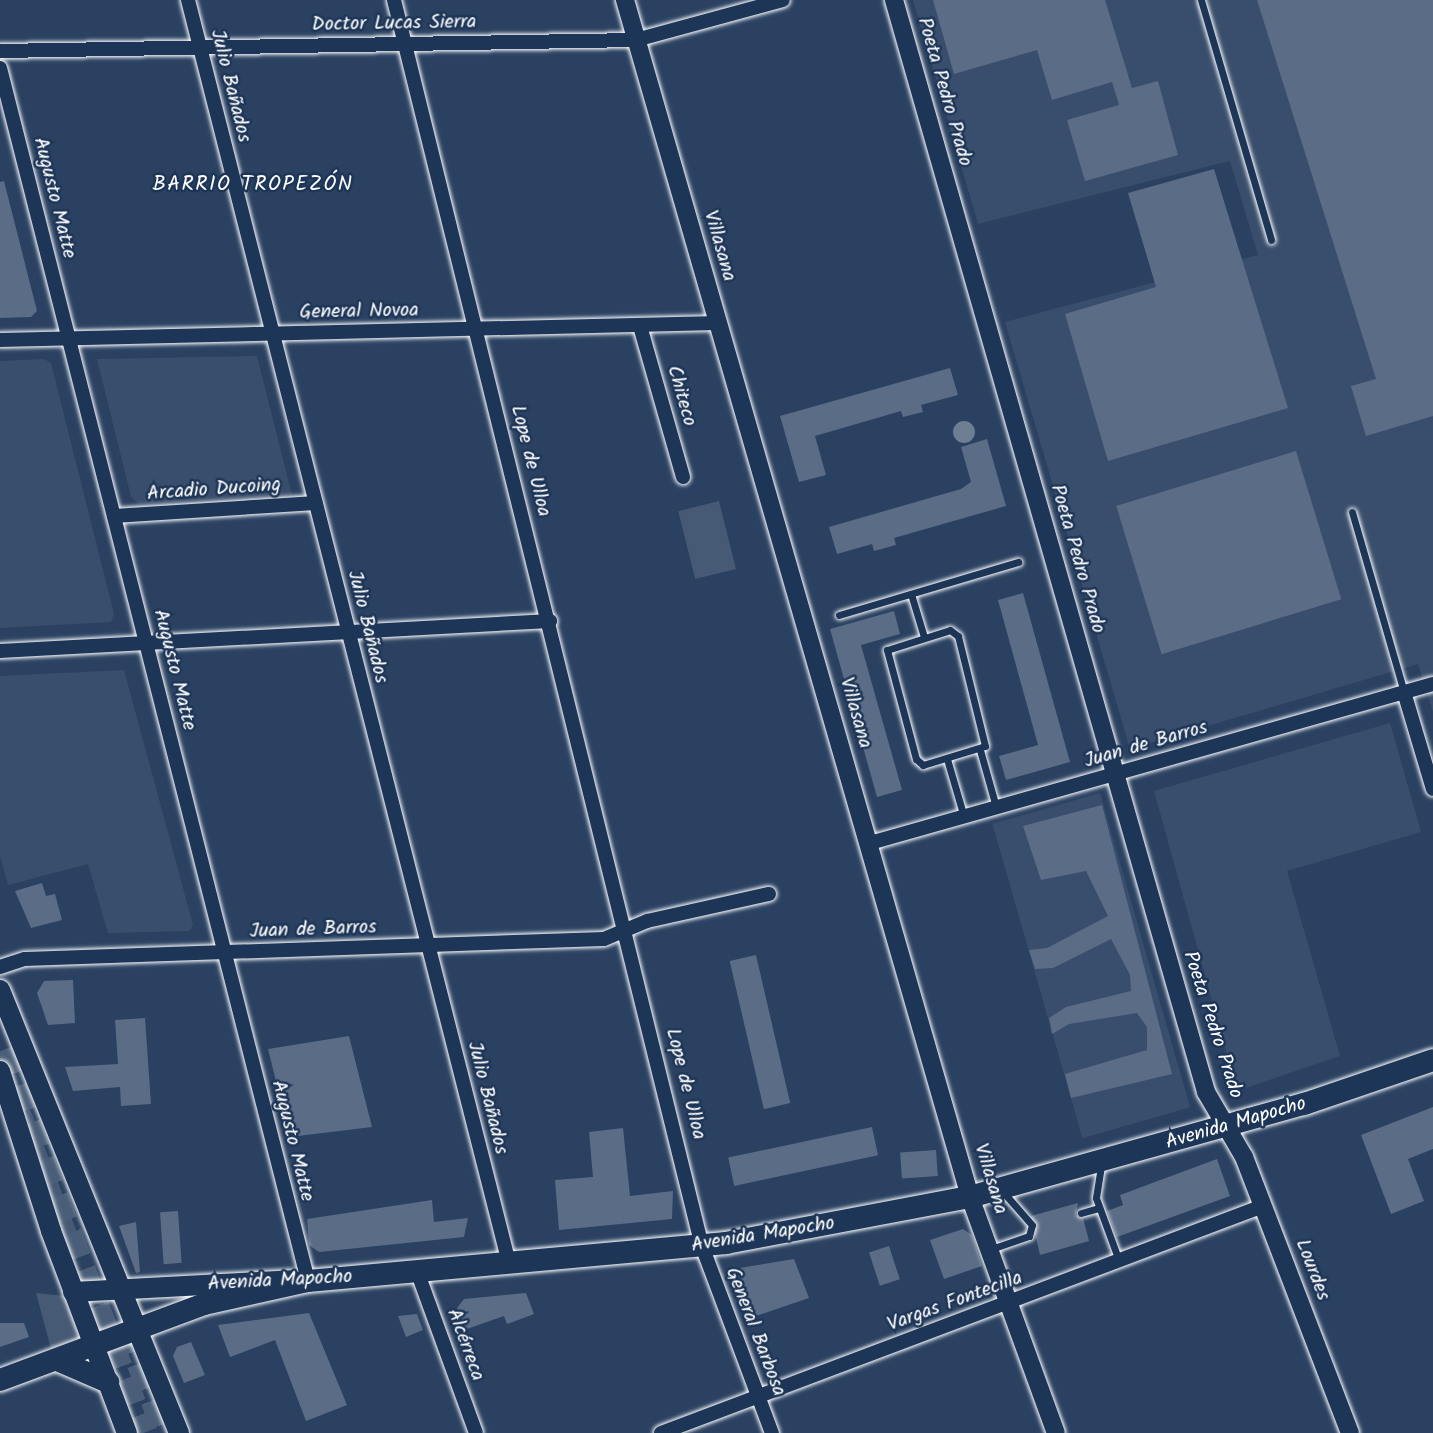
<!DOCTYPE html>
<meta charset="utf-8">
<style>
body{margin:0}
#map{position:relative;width:1433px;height:1433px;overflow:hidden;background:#2a4161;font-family:Kalam,sans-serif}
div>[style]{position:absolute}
.built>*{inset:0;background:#394e6c;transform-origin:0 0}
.green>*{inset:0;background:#465975;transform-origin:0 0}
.water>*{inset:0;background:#6d7d92}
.round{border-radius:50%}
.building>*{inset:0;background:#5b6c86;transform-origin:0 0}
.motorway-tunnel>*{height:26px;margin-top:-13px;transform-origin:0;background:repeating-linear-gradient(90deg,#4a5e79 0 26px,transparent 0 39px)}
.roads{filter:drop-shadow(0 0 2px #fff) drop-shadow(0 0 2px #fff)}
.service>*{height:7px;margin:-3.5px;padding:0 3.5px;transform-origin:3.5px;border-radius:3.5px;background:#1d3557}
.minor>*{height:14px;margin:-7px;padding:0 7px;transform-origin:7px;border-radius:7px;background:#1d3557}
.tertiary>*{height:18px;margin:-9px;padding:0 9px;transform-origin:9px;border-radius:9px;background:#1d3557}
.secondary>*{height:20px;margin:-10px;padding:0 10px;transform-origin:10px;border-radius:10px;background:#1d3557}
.primary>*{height:22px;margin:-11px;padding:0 11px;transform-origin:11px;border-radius:11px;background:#1d3557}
span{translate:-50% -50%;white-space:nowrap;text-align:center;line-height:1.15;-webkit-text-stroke:5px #1d3557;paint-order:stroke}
.street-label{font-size:20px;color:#fff}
.neighbourhood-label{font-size:21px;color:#fff;letter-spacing:1.5px}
</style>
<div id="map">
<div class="built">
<div style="clip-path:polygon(913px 0,1433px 0,1433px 712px,1418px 664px,1130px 749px,1005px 322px,1258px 255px,1230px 161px,978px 224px)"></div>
<div style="clip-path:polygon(257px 356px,292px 495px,139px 504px,131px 497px,97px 359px)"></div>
<div style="clip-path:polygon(44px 359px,51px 363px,114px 614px,111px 622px,0 628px,0 361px)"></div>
<div style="clip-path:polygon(124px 670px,193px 925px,189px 931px,108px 933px,88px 864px,8px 885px,0 856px,0 676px)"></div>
<div style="clip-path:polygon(1390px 723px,1421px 832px,1287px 871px,1340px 1056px,1237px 1091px,1154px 791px)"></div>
<div style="left:1100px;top:793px;width:327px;height:112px;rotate:74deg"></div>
</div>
<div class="green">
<div style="left:719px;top:501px;width:70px;height:42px;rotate:76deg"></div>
<div style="clip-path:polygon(23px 1090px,81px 1243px,68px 1248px,33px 1140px)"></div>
<div style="clip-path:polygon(36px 1293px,66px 1296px,81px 1337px,51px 1349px)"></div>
</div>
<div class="water">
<div class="round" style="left:953px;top:421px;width:22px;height:22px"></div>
</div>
<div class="building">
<div style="clip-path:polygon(933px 0,1105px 0,1132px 88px,1158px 81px,1178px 155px,1085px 181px,1067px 120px,1119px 105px,1112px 82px,1052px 100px,1037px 50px,954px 74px)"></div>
<div style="clip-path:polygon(1257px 0,1433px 0,1433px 416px,1366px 436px,1351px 386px,1376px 379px)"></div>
<div style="clip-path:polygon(1214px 169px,1288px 408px,1108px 461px,1065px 314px,1156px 287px,1128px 193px)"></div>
<div style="clip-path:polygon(4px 181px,37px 311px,31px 317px,0 318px,0 182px)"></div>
<div style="clip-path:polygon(950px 368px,958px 395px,921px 405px,923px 412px,903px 417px,901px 411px,815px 436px,826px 475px,799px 482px,780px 416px)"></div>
<div style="clip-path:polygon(987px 439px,1006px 506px,894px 538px,896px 545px,874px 551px,872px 544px,837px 554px,829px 527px,961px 489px,971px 482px,961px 447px)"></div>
<div style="left:1296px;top:451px;width:155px;height:188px;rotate:73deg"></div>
<div style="clip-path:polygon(1023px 593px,1070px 762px,1006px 780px,999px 756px,1038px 745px,998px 600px)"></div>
<div style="clip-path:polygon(894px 611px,900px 634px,861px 645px,902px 790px,877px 797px,830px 629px)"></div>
<div style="clip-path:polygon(1102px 805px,1172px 1074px,1071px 1098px,1065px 1074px,1147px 1050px,1147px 1027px,1137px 1013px,1069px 1024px,1052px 1034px,1049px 1018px,1066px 1007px,1131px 991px,1130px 975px,1111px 939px,1053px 968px,1035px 969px,1029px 950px,1047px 948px,1108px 916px,1086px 871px,1041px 880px,1023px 826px)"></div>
<div style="clip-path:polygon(42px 883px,46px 896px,55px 894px,62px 920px,31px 928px,15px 891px)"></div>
<div style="left:756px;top:955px;width:152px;height:27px;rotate:77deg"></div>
<div style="clip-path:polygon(73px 980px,75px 1023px,48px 1025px,37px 993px,44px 981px)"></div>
<div style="clip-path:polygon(145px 1018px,151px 1104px,121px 1106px,120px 1087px,73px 1091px,65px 1067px,118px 1064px,115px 1020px)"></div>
<div style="clip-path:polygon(349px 1036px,372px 1127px,290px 1137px,268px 1049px)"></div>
<div style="clip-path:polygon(1433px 1107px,1433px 1149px,1408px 1159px,1424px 1201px,1391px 1214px,1361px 1135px)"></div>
<div style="left:872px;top:1127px;width:29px;height:147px;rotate:78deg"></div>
<div style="clip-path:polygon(623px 1128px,630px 1196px,673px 1191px,672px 1219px,559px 1230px,555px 1180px,593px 1177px,589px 1132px)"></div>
<div style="left:936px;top:1150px;width:26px;height:36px;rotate:86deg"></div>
<div style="clip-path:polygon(1217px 1159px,1230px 1196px,1117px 1237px,1107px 1211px,1123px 1205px,1120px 1195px)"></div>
<div style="clip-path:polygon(432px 1200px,434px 1222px,468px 1218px,464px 1237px,319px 1252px,309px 1245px,307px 1219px)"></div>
<div style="clip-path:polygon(1078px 1203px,1076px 1215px,1083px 1218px,1089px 1241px,1040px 1255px,1031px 1216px)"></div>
<div style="left:178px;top:1211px;width:52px;height:18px;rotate:86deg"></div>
<div style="clip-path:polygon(136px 1222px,140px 1272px,136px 1273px,119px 1226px)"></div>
<div style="clip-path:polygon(963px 1229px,972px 1235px,982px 1266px,944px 1279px,930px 1240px)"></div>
<div style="left:889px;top:1246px;width:35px;height:21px;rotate:72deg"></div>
<div style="clip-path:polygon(794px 1259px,809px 1298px,753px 1317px,736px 1275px,740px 1268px)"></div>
<div style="clip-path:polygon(526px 1293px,534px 1314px,507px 1324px,504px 1316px,464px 1330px,457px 1308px,464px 1299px)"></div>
<div style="clip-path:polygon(309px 1313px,347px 1405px,306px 1421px,275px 1340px,230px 1357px,218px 1325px)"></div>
<div style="clip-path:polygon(417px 1314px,423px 1330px,406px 1337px,398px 1316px)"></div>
<div style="clip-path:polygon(0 1323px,24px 1323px,29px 1337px,0 1347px)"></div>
<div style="clip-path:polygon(191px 1342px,205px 1375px,184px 1383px,173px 1356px,177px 1347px)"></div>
</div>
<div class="motorway-tunnel">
<div style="left:0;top:1051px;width:408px;rotate:69.3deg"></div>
<div style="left:126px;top:1327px;width:113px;rotate:69.3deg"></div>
</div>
<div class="roads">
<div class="service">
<div style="left:1201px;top:0;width:250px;rotate:73.7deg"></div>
<div style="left:1352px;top:512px;width:187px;rotate:73.9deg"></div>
<div style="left:911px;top:594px;width:45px;rotate:73.2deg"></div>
<div style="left:839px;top:615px;width:187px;rotate:-16.5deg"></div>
<div style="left:950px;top:630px;width:10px;rotate:37deg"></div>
<div style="left:958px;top:636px;width:113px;rotate:76.2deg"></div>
<div style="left:985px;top:746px;width:65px;rotate:163deg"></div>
<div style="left:923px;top:765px;width:9px;rotate:-139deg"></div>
<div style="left:916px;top:759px;width:113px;rotate:-104.9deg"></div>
<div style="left:887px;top:650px;width:66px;rotate:-17.6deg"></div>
<div style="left:980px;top:750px;width:59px;rotate:74.3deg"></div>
<div style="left:947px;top:759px;width:60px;rotate:73.7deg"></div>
<div style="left:1101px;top:1166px;width:32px;rotate:99deg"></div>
<div style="left:1096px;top:1198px;width:67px;rotate:69.9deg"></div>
<div style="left:1081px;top:1213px;width:19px;rotate:-16deg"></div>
<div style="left:991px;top:1249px;width:40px;rotate:-18.9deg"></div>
<div style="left:1029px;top:1236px;width:11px;rotate:-75deg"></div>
<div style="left:1032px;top:1225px;width:43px;rotate:-131.2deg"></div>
</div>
<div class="minor">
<div style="left:188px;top:0;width:1303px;rotate:75.74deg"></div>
<div style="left:394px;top:0;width:1284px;rotate:76.12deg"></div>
<div style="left:702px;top:1246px;width:200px;rotate:69.5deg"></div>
<div style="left:0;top:51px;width:636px;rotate:-0.99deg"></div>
<div style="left:636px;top:40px;width:152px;rotate:-15.2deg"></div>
<div style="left:0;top:68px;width:1251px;rotate:75.75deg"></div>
<div style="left:640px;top:326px;width:157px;rotate:74.1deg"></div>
<div style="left:0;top:340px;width:718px;rotate:-1.36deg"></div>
<div style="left:114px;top:516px;width:202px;rotate:-3.7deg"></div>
<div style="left:0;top:651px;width:551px;rotate:-3.12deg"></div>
<div style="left:1404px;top:692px;width:101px;rotate:73.4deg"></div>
<div style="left:870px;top:843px;width:585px;rotate:-15.77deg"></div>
<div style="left:0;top:967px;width:26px;rotate:-18deg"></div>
<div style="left:25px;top:959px;width:579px;rotate:-1.98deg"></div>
<div style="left:604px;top:939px;width:47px;rotate:-22.7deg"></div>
<div style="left:647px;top:921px;width:125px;rotate:-12.5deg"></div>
<div style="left:417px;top:1271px;width:172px;rotate:70deg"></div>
<div style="left:661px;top:1433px;width:643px;rotate:-20.66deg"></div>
</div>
<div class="tertiary">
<div style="left:625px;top:0;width:1246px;rotate:73.92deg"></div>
<div style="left:970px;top:1197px;width:251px;rotate:70deg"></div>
<div style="left:894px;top:0;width:1136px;rotate:74.05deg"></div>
<div style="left:1206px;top:1092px;width:75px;rotate:59.7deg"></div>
<div style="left:1244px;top:1157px;width:296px;rotate:69deg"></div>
</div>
<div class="secondary">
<div style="left:0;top:990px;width:478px;rotate:68deg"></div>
<div style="left:0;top:1071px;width:168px;rotate:72.3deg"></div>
<div style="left:51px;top:1231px;width:216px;rotate:69.4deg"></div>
<div style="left:73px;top:1292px;width:219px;rotate:-3.1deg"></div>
</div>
<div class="primary">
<div style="left:57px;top:1360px;width:56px;rotate:23.3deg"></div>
<div style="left:0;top:1380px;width:218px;rotate:-20.4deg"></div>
<div style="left:204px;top:1304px;width:107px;rotate:-12.5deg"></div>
<div style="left:308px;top:1281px;width:420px;rotate:-5.2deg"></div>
<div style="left:726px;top:1243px;width:248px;rotate:-10.7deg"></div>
<div style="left:970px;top:1197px;width:347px;rotate:-15.6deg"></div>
<div style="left:1304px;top:1104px;width:136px;rotate:-18.8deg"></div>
</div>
</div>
<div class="street-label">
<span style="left:394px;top:24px;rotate:-1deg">Doctor Lucas Sierra</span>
<span style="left:230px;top:86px;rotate:76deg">Julio Bañados</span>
<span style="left:944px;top:92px;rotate:74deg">Poeta Pedro Prado</span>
<span style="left:54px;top:198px;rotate:76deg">Augusto Matte</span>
<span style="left:719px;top:246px;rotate:74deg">Villasana</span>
<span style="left:359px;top:312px;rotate:-1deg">General Novoa</span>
<span style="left:681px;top:396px;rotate:74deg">Chiteco</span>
<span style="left:530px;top:461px;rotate:76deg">Lope de Ulloa</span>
<span style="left:214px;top:490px;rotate:-4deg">Arcadio Ducoing</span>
<span style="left:1077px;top:559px;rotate:74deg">Poeta Pedro Prado</span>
<span style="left:367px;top:627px;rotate:76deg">Julio Bañados</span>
<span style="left:174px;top:670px;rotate:76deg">Augusto Matte</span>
<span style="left:855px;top:713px;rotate:74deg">Villasana</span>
<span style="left:1146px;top:745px;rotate:-16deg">Juan de Barros</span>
<span style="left:313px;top:930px;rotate:-2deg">Juan de Barros</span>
<span style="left:1212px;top:1025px;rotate:72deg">Poeta Pedro Prado</span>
<span style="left:685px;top:1084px;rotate:76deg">Lope de Ulloa</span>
<span style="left:487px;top:1098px;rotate:76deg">Julio Bañados</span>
<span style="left:1236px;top:1124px;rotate:-16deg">Avenida Mapocho</span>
<span style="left:292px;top:1141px;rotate:76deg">Augusto Matte</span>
<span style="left:990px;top:1179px;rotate:73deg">Villasana</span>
<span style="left:763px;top:1235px;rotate:-9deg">Avenida Mapocho</span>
<span style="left:1312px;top:1270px;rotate:69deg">Lourdes</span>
<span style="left:280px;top:1281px;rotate:-3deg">Avenida Mapocho</span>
<span style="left:955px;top:1302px;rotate:-20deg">Vargas Fontecilla</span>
<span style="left:755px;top:1332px;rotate:69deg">General Barbosa</span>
<span style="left:465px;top:1345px;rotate:70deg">Alcérreca</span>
</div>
<div class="neighbourhood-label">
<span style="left:253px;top:185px">BARRIO TROPEZÓN</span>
</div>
</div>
